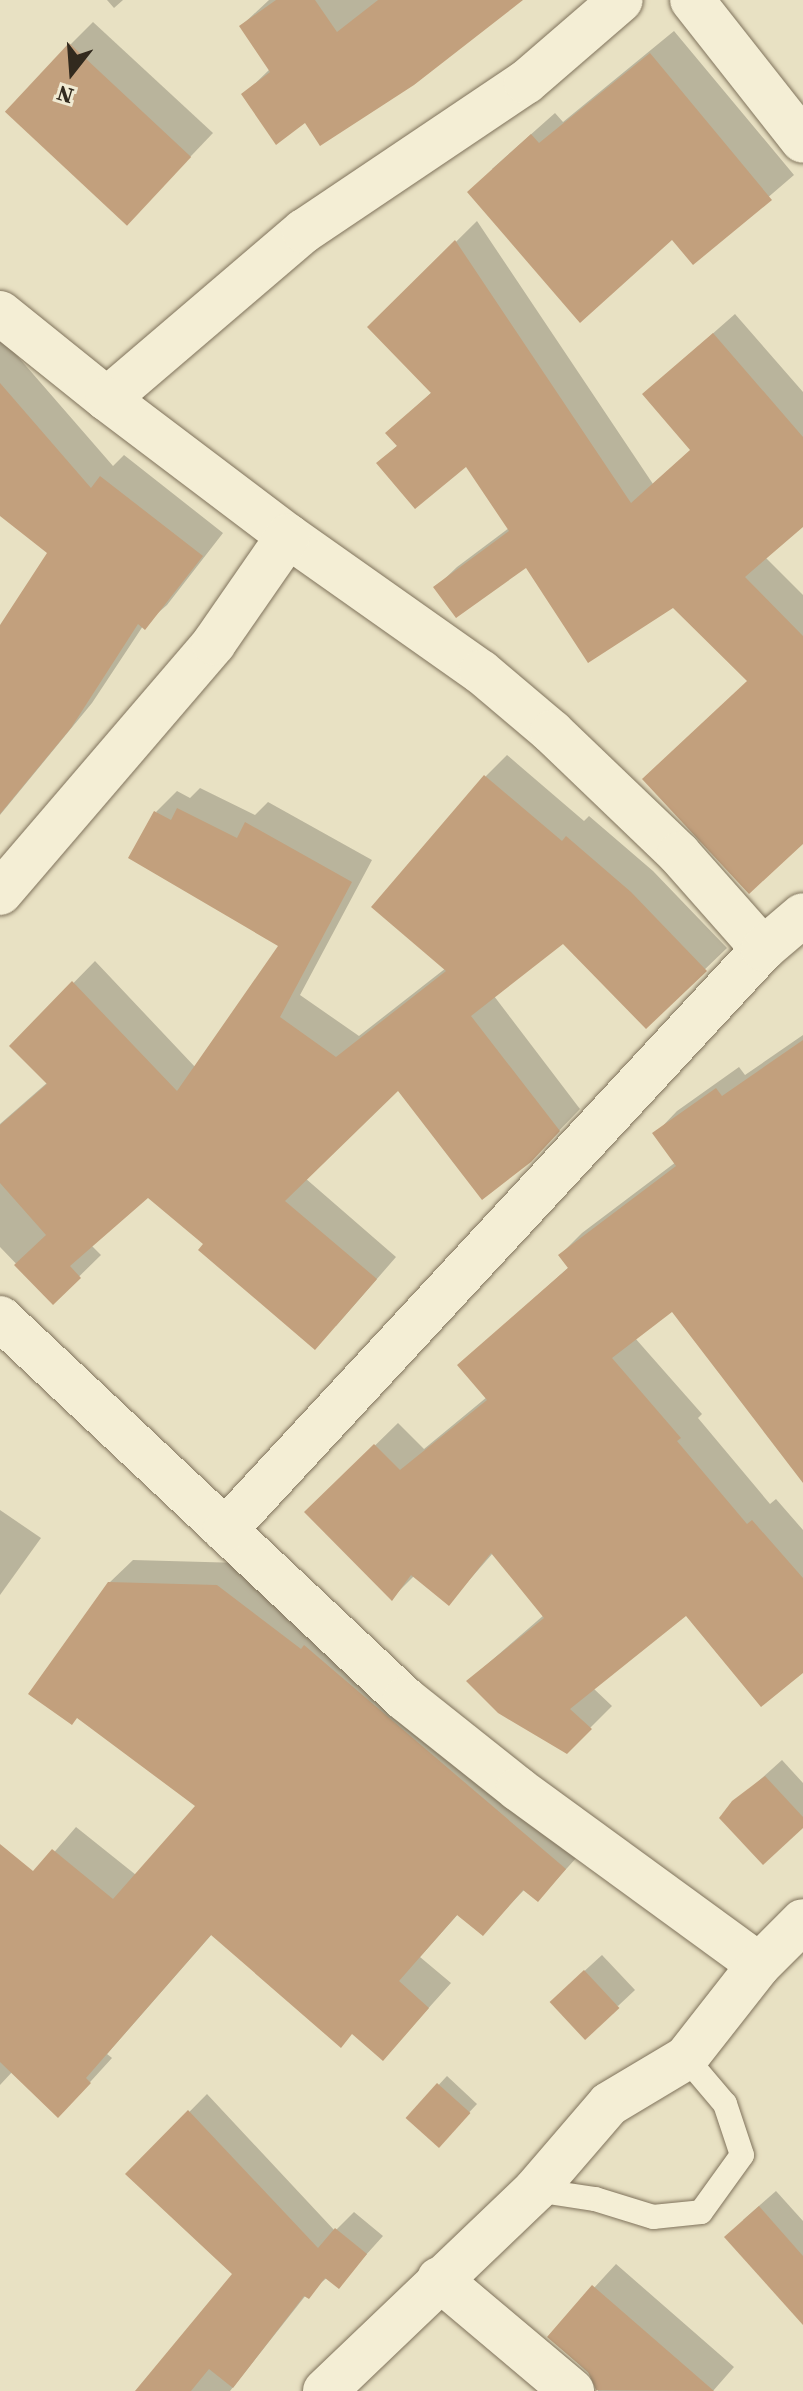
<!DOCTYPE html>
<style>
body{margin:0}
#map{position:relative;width:803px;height:2391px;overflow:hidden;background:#e8e1c3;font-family:"Source Serif 4",serif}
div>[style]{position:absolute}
.shadow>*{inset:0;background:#0003;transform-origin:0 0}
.building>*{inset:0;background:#c2a07d;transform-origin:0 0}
.roads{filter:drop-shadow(0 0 2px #80735c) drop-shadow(0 0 2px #80735c)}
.lane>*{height:24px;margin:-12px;padding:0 12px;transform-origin:12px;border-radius:12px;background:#f4eed5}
.street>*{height:44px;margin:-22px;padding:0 22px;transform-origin:22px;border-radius:22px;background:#f4eed5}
.secondary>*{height:44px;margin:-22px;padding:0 22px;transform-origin:22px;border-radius:22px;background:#f4eed5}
span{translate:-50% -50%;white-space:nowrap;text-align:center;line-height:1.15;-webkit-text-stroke:6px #f0ead2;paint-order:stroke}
.north{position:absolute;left:32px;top:32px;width:80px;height:80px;-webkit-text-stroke:6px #f0ead2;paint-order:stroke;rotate:197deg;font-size:22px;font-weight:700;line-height:32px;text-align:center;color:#322a1e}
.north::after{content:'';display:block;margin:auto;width:28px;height:36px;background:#322a1e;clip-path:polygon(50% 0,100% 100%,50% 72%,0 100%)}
</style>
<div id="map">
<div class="shadow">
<div style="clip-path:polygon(107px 0,123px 0,114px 8px)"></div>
<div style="clip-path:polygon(269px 0,519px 0,306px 121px,243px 95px,270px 69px,241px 26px)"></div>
<div style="clip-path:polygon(93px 22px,213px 133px,149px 200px,70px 45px)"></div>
<div style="clip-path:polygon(674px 31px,794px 175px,693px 262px,672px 237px,492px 169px,555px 113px,563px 122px)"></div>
<div style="clip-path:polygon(477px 221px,653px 484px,692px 449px,644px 394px,735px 314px,803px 392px,803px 524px,765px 557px,803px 595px,803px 842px,749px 681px,674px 605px,527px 565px,436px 587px,457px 567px,509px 528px,466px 464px,379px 463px,398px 445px,388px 433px,433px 391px,370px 327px)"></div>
<div style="clip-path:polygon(0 336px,113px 466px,124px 455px,223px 533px,167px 605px,143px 626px,92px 703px,0 815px,0 628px,50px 552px,0 507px)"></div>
<div style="clip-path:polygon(507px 755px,584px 821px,589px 816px,653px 871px,727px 948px,646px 1026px,563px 942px,494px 996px,580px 1109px,552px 1138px,399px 1088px,305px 1178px,396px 1257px,336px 1326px,206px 1243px,148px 1195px,91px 1245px,101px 1255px,53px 1302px,0 1247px,0 1124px,48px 1082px,12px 1046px,95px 961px,196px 1068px,281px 945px,156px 812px,177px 791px,190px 798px,200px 788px,255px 815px,268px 802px,372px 860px,300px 995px,359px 1036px,446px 968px,486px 776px)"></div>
<div style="clip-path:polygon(803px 1035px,803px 1479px,672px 1309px,635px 1338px,702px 1414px,698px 1418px,770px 1504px,776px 1499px,803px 1530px,803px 1671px,686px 1613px,593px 1688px,612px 1706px,567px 1751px,468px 1681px,544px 1615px,493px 1553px,449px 1603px,415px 1575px,392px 1598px,307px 1512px,398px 1423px,424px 1449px,487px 1397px,460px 1365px,569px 1267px,560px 1255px,582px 1233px,676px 1162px,655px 1134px,677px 1111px,739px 1067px,745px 1075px)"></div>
<div style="clip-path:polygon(0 1510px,41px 1538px,0 1595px)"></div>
<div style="clip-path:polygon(133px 1560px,241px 1563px,588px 1845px,538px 1900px,525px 1889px,483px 1933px,459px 1913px,420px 1957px,451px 1983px,383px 2059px,353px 2033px,212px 1934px,107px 2054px,112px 2058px,81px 2092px,13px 2071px,0 2085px,0 1915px,76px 1827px,136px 1875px,198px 1805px,109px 1583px)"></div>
<div style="clip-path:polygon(782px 1760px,803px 1783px,803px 1826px,734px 1803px)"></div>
<div style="clip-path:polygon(602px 1955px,635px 1990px,618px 2006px,568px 1986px)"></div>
<div style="left:447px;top:2076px;width:41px;height:57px;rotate:43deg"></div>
<div style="clip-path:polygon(207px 2094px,335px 2231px,354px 2212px,383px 2236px,338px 2286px,328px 2277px,306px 2295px,230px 2391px,136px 2391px,234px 2274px,128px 2174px)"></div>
<div style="clip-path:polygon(776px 2191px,803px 2221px,803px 2322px,743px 2220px)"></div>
<div style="clip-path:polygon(616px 2264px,734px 2367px,713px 2391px,598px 2391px,597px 2381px,549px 2337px)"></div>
</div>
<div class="building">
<div style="clip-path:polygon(276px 0,315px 0,337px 32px,378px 0,523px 0,414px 85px,320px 146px,305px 123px,276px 145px,241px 94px,270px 72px,239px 26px)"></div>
<div style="left:69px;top:43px;width:167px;height:94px;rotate:43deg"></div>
<div style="clip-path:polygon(650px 53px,772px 200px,693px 265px,672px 240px,580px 323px,467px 192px,531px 134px,539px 143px)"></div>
<div style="clip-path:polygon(455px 240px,631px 503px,690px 450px,642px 394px,713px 333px,803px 437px,803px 527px,745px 577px,803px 636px,803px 844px,749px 894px,642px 779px,747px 681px,673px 608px,588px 663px,526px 568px,456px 618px,433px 587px,509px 531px,466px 467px,415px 509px,376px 463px,397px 446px,385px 433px,431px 393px,367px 327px)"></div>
<div style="clip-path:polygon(0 383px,91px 488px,100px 476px,203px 556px,145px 630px,138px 624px,71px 728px,0 814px,0 625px,47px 553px,0 516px)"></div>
<div style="clip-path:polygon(484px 775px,562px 841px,566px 836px,631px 892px,707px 971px,646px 1029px,563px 944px,471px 1016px,560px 1131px,531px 1162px,482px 1200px,398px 1091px,285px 1201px,377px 1279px,315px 1350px,198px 1250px,203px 1244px,148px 1198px,70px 1266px,81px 1278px,53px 1305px,14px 1265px,46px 1235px,0 1183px,0 1125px,47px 1084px,9px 1046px,72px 981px,177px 1091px,278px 946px,128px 858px,154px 811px,171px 820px,177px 808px,237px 838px,245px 822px,352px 882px,280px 1017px,336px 1057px,446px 971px,371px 907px)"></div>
<div style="clip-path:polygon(803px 1040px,803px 1483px,672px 1312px,612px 1358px,681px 1438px,677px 1441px,747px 1524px,752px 1520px,803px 1578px,803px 1673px,761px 1707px,686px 1616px,570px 1709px,592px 1729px,567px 1754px,498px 1713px,466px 1681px,544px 1618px,491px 1553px,449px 1606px,411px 1575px,392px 1601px,304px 1512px,374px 1444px,400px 1470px,487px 1400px,457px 1365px,568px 1268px,558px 1255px,676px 1166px,652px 1133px,716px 1088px,722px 1096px)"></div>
<div style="clip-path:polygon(108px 1582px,217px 1585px,301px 1649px,304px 1645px,566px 1869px,538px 1902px,523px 1890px,483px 1936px,457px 1915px,399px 1981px,429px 2008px,383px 2061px,352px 2034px,341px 2048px,211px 1935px,86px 2078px,91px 2083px,58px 2118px,0 2062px,0 1844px,33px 1871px,52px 1849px,113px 1899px,195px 1806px,77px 1718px,72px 1725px,28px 1694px)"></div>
<div style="clip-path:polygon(765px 1776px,803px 1817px,803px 1828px,763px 1865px,719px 1818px,732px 1801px)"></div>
<div style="left:584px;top:1970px;width:52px;height:47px;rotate:47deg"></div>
<div style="left:437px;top:2083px;width:45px;height:47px;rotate:42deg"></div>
<div style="clip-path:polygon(188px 2110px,318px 2248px,335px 2228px,367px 2254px,339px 2289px,325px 2278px,309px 2299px,304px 2296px,233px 2388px,209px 2369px,191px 2391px,135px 2391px,232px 2274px,125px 2174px)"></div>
<div style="clip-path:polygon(759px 2206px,803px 2256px,803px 2325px,724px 2237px)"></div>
<div style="clip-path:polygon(592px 2285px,714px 2391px,596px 2390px,588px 2372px,547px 2337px)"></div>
</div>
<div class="roads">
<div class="lane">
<div style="left:535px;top:2190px;width:61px;rotate:8.5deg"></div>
<div style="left:595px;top:2199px;width:61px;rotate:17.2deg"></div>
<div style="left:653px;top:2217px;width:48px;rotate:-5.9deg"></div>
<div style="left:701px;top:2212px;width:70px;rotate:-54.3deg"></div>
<div style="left:742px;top:2155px;width:54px;rotate:-108.4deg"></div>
<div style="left:725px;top:2104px;width:60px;rotate:-130.3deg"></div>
</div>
<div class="street">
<div style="left:692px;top:0;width:179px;rotate:51.8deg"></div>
<div style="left:0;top:313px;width:137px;rotate:38.8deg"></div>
<div style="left:107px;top:399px;width:259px;rotate:-40.5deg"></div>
<div style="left:304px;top:231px;width:267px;rotate:-33.9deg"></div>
<div style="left:526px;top:82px;width:125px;rotate:-40.8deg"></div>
<div style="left:107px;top:399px;width:227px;rotate:37.1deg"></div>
<div style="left:288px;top:536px;width:236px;rotate:35.2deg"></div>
<div style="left:481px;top:672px;width:93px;rotate:40.2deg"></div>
<div style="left:552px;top:732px;width:176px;rotate:43.8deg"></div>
<div style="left:679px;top:854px;width:127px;rotate:48.5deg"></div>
<div style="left:0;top:893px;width:329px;rotate:-49.4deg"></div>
<div style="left:214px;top:643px;width:130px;rotate:-55.3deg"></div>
<div style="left:0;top:1318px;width:556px;rotate:43.25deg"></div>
<div style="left:405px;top:1699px;width:144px;rotate:38.5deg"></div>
<div style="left:518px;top:1789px;width:298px;rotate:36.1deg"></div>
<div style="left:225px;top:1530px;width:792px;rotate:-47.2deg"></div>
<div style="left:763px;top:949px;width:52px;rotate:-40.4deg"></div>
<div style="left:439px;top:2279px;width:174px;rotate:40.1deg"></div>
</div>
<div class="secondary">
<div style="left:325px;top:2391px;width:291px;rotate:-43.7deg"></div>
<div style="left:535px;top:2190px;width:113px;rotate:-49.3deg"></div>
<div style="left:609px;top:2104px;width:90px;rotate:-30.9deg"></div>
<div style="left:686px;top:2058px;width:118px;rotate:-51.9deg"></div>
<div style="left:759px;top:1965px;width:62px;rotate:-45deg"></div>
</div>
</div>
<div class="north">N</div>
</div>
